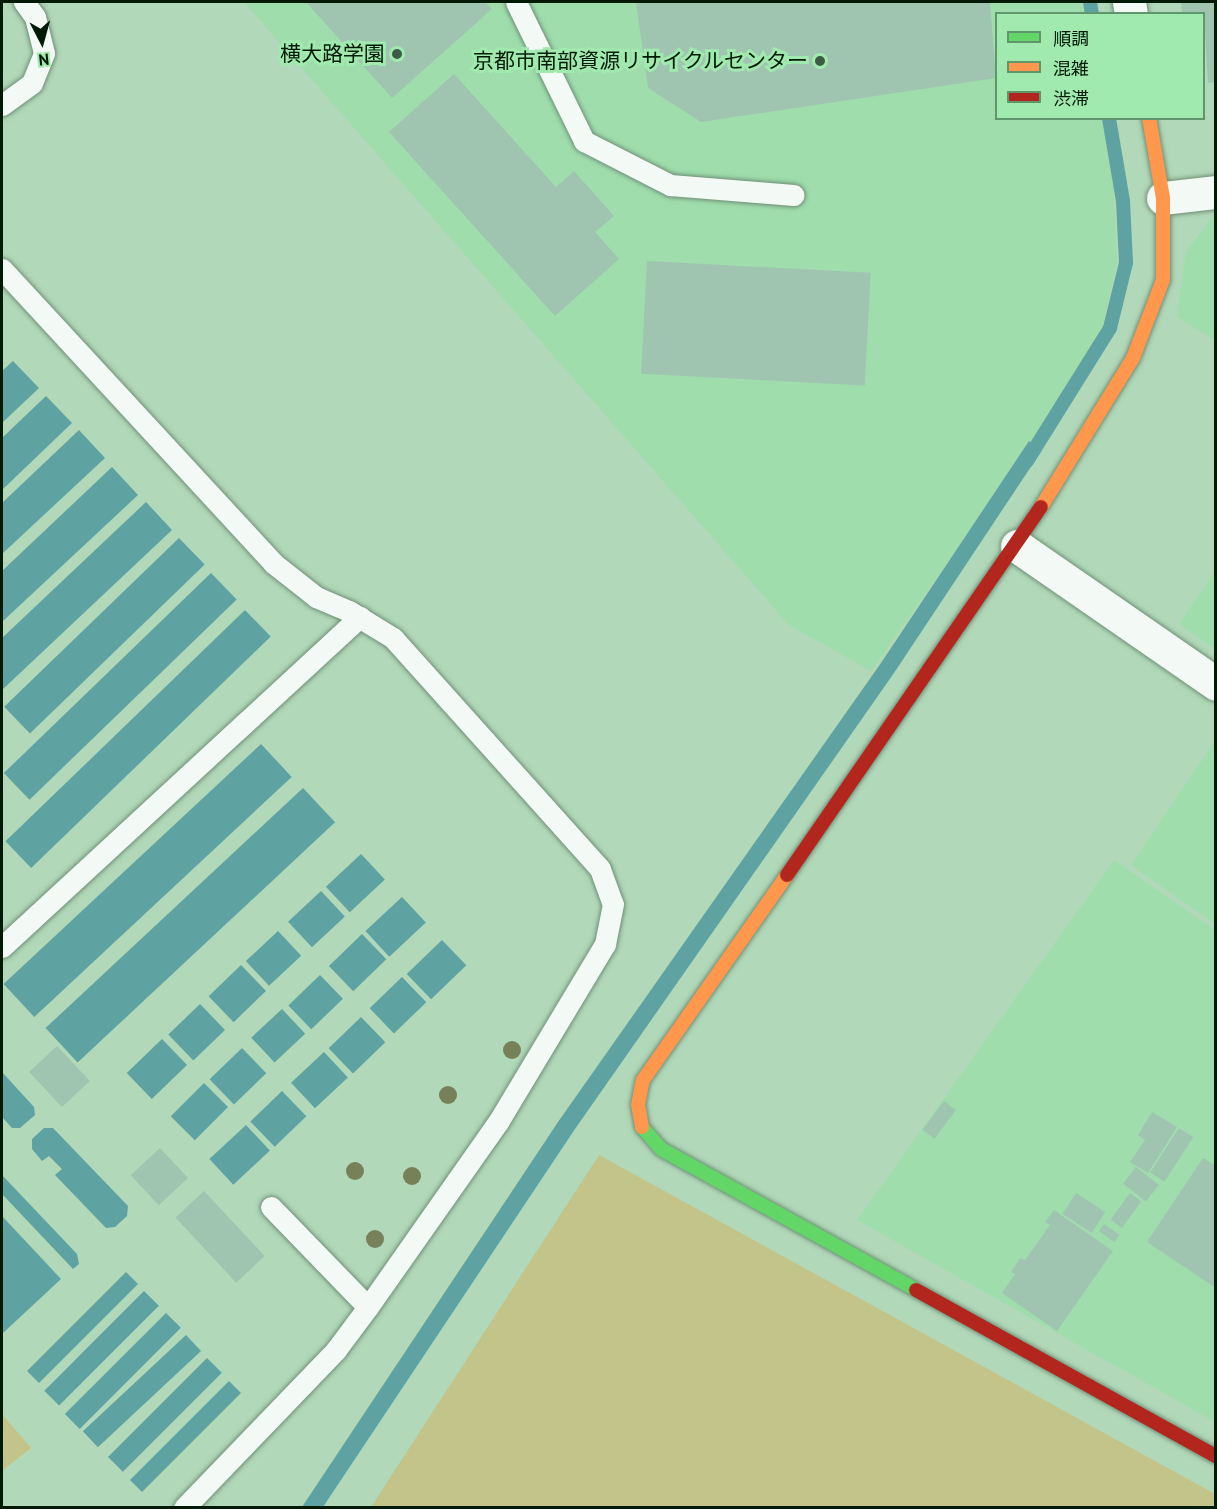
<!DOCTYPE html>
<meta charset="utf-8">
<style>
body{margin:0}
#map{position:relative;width:1217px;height:1509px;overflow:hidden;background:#b1d8b9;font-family:"PT Sans","Noto Sans JP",sans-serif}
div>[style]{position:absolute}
.built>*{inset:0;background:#9fddac}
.green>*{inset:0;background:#c3c489}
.water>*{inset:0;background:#5fa2a2;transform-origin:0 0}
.stream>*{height:14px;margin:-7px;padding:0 7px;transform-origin:7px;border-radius:7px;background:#5fa2a2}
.building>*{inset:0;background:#9fc5b1;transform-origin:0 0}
.roads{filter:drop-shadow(0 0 2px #709078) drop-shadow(0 0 2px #709078)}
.lane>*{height:21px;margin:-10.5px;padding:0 10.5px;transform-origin:10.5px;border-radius:10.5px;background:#f3f9f4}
.street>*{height:33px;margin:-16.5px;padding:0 16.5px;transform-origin:16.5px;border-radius:16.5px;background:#f3f9f4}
.fast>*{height:14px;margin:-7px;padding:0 7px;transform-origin:7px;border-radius:7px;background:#63d668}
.slow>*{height:14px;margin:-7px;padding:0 7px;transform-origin:7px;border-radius:7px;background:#ff974d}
.jam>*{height:14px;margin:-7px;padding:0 7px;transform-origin:7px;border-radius:7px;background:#b3261e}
.trees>*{width:18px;height:18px;margin:-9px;border-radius:50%;background:#778159}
.dots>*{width:16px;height:16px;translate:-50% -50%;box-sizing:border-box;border:3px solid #a0e9af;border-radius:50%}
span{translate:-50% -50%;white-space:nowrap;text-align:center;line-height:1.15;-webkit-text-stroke:6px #a0e9af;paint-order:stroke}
.poi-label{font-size:21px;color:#001a06}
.right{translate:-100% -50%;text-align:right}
.frame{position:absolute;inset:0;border:3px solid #001a06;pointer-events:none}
.legend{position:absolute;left:995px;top:12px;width:210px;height:108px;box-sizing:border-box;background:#a0e9af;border:2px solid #60966b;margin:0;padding:8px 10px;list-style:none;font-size:18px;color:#001a06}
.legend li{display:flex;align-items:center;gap:12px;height:30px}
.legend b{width:30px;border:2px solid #60966b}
.north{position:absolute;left:12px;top:12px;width:60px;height:60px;-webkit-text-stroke:4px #a0e9af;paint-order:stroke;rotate:174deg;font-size:16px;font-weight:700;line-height:24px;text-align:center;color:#001a06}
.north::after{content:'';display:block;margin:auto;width:21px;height:27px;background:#001a06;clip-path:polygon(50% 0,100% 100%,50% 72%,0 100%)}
</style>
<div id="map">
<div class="built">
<div style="clip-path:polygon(244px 2px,1082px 2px,1085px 13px,996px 14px,996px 118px,1104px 119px,1112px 160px,1117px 261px,1103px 325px,1051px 415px,871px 671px,789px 625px)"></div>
<div style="clip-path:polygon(1215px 214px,1216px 214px,1215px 340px,1177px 317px,1186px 251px)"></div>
<div style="clip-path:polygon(1215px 571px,1215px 649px,1179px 624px)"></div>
<div style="clip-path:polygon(1215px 741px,1215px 924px,1131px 865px)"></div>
<div style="clip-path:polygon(1114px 860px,1215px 930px,1215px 1422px,857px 1220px)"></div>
</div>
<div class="green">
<div style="clip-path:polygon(599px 1155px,1215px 1494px,1215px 1507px,371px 1507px)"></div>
<div style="clip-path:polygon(2px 1414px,31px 1448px,2px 1471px)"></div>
</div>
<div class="water">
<div style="clip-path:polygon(13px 361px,39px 388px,2px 423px,2px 371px)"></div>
<div style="clip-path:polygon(46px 396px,72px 423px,2px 490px,2px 438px)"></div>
<div style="clip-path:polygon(79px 430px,105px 458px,2px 554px,2px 503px)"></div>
<div style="clip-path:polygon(1029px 441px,1042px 450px,894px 673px,575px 1129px,323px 1507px,302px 1507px,558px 1122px,881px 663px)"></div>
<div style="clip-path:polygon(112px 467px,138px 495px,2px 622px,2px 571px)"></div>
<div style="clip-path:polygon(146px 502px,172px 530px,2px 690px,2px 638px)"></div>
<div style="left:179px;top:538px;width:37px;height:243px;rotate:46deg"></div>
<div style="left:211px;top:573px;width:37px;height:288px;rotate:46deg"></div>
<div style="left:245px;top:610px;width:37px;height:333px;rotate:46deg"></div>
<div style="left:261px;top:744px;width:45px;height:352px;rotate:47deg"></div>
<div style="left:303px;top:788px;width:47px;height:352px;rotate:47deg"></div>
<div style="left:361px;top:854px;width:35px;height:48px;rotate:47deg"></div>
<div style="left:321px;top:891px;width:35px;height:45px;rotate:47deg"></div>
<div style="left:402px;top:897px;width:35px;height:50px;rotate:47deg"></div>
<div style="left:278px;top:931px;width:34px;height:44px;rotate:47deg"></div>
<div style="left:362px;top:934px;width:35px;height:46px;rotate:46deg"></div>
<div style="left:442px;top:940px;width:35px;height:49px;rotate:46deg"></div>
<div style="left:241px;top:965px;width:36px;height:45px;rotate:46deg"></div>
<div style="left:320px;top:975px;width:33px;height:44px;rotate:46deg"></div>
<div style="left:402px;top:977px;width:35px;height:45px;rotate:46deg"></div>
<div style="left:200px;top:1004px;width:36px;height:44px;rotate:46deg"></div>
<div style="left:282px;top:1009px;width:34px;height:42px;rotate:47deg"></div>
<div style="left:361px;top:1017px;width:35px;height:45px;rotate:46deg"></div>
<div style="left:162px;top:1039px;width:36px;height:49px;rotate:46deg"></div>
<div style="left:242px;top:1048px;width:35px;height:45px;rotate:46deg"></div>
<div style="left:324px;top:1052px;width:35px;height:45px;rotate:47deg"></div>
<div style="clip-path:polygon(2px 1072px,34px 1107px,35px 1115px,20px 1128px,12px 1128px,2px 1117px)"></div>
<div style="left:204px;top:1083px;width:34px;height:47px;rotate:45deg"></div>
<div style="left:282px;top:1091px;width:35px;height:44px;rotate:46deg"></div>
<div style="left:246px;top:1125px;width:35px;height:50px;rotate:47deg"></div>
<div style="clip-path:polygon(44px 1128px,53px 1128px,128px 1206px,127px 1216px,115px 1227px,106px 1228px,55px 1175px,62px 1169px,49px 1156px,42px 1161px,32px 1149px,32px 1139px)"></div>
<div style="clip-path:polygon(2px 1175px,77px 1254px,79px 1264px,73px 1269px,2px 1194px)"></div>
<div style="clip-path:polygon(2px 1216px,61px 1279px,2px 1334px)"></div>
<div style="left:126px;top:1272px;width:17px;height:140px;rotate:45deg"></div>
<div style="left:144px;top:1291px;width:21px;height:141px;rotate:45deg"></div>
<div style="left:166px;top:1313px;width:21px;height:143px;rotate:45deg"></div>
<div style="left:186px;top:1335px;width:22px;height:141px;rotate:47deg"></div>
<div style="left:207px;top:1358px;width:21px;height:140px;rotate:45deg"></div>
<div style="left:229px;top:1381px;width:17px;height:140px;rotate:45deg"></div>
</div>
<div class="stream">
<div style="left:1090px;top:2px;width:12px;rotate:81deg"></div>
<div style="left:1027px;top:461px;width:157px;rotate:-58deg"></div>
<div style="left:1110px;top:328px;width:67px;rotate:-76.2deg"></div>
<div style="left:1126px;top:263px;width:62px;rotate:-92.8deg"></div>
<div style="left:1123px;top:201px;width:84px;rotate:-99.6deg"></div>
</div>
<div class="building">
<div style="clip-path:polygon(306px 2px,485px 2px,492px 9px,392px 98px)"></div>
<div style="clip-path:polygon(636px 2px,990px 2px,996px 78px,701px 122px,648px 88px)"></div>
<div style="clip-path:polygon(1181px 2px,1216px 2px,1216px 82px,1208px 83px,1204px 14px,1182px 14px)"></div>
<div style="clip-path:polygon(454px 74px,556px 187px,574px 171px,614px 216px,595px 232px,619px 259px,555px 316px,389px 132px)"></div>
<div style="left:647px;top:261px;width:224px;height:113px;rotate:3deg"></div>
<div style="left:57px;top:1046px;width:48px;height:38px;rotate:47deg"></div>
<div style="left:944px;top:1101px;width:15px;height:36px;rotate:37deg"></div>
<div style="clip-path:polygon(1152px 1112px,1177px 1127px,1148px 1173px,1130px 1162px,1145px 1140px,1138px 1135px)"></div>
<div style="left:1179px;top:1128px;width:17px;height:53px;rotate:33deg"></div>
<div style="left:160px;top:1148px;width:41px;height:40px;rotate:47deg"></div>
<div style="clip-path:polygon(1203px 1158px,1216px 1166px,1216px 1288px,1147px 1242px)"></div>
<div style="left:1136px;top:1167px;width:29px;height:21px;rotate:38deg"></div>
<div style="left:204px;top:1191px;width:89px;height:39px;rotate:47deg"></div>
<div style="left:1076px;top:1193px;width:35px;height:25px;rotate:33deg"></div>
<div style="left:1130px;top:1193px;width:14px;height:33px;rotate:36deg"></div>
<div style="clip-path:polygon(1054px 1210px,1113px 1251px,1057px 1331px,1002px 1293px,1015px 1274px,1011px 1272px,1020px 1258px,1025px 1260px,1050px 1225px,1045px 1222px)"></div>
<div style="left:1104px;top:1224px;width:19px;height:9px;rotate:35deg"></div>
</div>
<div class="roads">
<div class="lane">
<div style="left:516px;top:2px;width:155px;rotate:63.9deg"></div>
<div style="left:584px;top:141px;width:97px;rotate:27.1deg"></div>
<div style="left:670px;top:185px;width:124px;rotate:4.6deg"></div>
<div style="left:2px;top:105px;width:37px;rotate:-36deg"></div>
<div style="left:32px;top:83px;width:32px;rotate:-68deg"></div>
<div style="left:44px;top:53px;width:37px;rotate:-104deg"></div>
<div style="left:35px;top:17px;width:19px;rotate:-126deg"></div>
<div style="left:2px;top:269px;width:400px;rotate:47.3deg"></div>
<div style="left:273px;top:563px;width:55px;rotate:38.3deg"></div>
<div style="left:316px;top:597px;width:36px;rotate:23deg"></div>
<div style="left:349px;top:611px;width:52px;rotate:31.5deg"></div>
<div style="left:393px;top:638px;width:310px;rotate:48.1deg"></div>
<div style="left:600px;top:869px;width:37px;rotate:70deg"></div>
<div style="left:613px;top:904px;width:41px;rotate:101.3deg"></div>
<div style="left:605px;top:944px;width:208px;rotate:121deg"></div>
<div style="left:498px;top:1122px;width:226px;rotate:125.1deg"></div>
<div style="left:368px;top:1307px;width:54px;rotate:126.7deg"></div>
<div style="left:336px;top:1350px;width:219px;rotate:133.9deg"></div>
<div style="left:2px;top:947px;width:487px;rotate:-42.7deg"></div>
<div style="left:271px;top:1207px;width:139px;rotate:45.9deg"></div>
</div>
<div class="street">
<div style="left:1129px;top:2px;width:12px;rotate:81deg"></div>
<div style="left:1163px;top:198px;width:53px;rotate:-6.5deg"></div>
<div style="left:1017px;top:546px;width:242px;rotate:34.7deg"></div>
</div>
<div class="fast">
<div style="left:642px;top:1127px;width:29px;rotate:49deg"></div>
<div style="left:661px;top:1149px;width:291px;rotate:28.9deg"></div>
</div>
<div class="slow">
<div style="left:1041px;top:507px;width:175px;rotate:-58.3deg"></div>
<div style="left:1133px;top:358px;width:84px;rotate:-69deg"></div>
<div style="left:1163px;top:280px;width:82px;rotate:-90deg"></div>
<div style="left:1163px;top:198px;width:81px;rotate:-99.9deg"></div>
<div style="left:642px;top:1127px;width:22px;rotate:-100deg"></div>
<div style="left:638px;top:1105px;width:25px;rotate:-79deg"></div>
<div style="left:643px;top:1080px;width:251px;rotate:-54.9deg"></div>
</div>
<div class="jam">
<div style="left:787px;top:875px;width:447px;rotate:-55.4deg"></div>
<div style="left:916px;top:1290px;width:343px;rotate:29deg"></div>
</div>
</div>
<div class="trees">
<div style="left:512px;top:1050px"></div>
<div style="left:448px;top:1095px"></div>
<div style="left:355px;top:1171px"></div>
<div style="left:412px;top:1176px"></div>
<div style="left:375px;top:1239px"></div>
</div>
<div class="dots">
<div style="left:397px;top:54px;background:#3e5c45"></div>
<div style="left:820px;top:61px;background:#3e5c45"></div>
</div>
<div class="poi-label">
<span class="right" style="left:385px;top:54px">横大路学園</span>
<span class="right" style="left:808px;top:61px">京都市南部資源リサイクルセンター</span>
</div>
<div class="frame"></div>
<ul class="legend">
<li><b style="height:8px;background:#63d668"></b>順調</li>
<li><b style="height:8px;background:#ff974d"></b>混雑</li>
<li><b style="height:8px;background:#b3261e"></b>渋滞</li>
</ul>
<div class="north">N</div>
</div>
